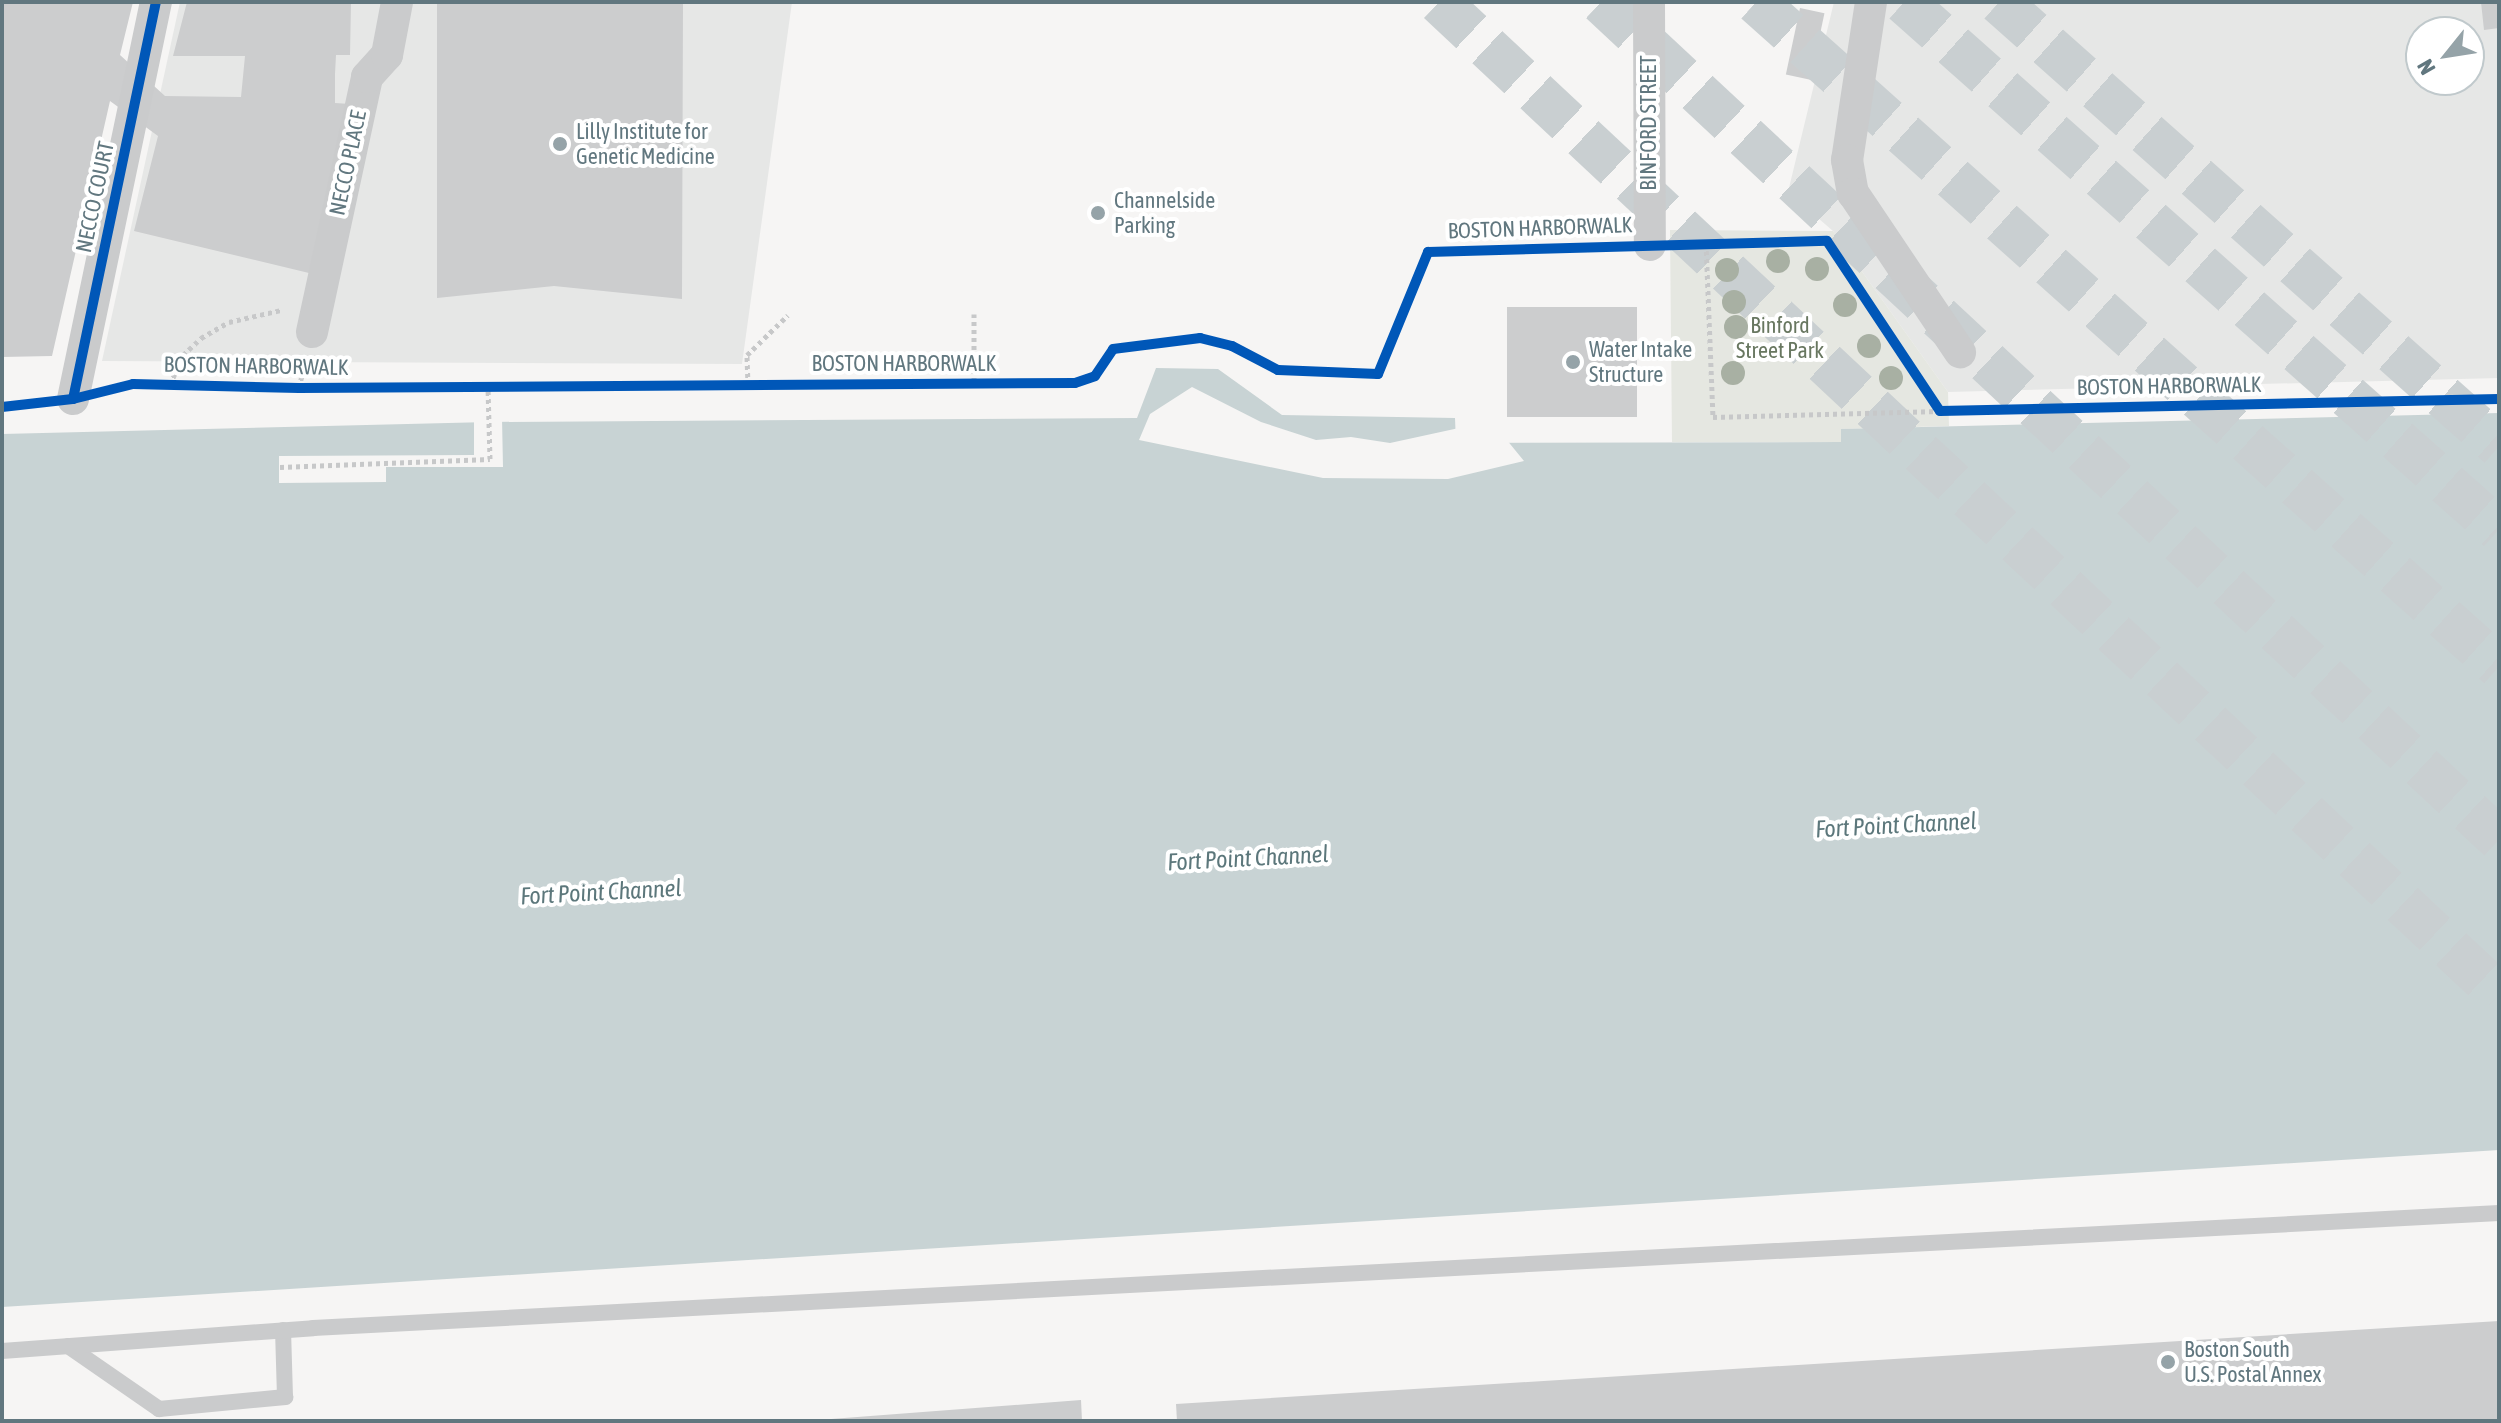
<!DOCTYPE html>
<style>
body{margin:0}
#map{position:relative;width:2501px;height:1423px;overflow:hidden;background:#f6f5f4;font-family:"Asap Condensed",sans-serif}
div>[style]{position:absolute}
.built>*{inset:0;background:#e6e7e6}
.green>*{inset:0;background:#e5e7e1}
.water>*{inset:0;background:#c8d3d4}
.pier>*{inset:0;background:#f6f5f4}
.building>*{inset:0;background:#cccdce;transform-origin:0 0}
.highway-tunnel>*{height:44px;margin-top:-22px;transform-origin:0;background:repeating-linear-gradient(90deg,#c9cfd1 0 44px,transparent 0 66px)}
.path>*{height:5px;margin-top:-2.5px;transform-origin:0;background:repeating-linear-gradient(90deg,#c7c8c9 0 4px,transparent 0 8px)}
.lane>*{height:16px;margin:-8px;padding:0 8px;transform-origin:8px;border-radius:8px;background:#cacbcc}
.street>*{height:32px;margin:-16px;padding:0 16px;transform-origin:16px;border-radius:16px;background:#cacbcc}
.cycleway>*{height:10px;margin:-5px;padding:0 5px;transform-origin:5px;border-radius:5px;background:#0057b8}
.trees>*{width:24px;height:24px;margin:-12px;border-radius:50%;background:#a8b0a3}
.dots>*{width:22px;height:22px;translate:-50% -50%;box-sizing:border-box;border:4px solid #fff;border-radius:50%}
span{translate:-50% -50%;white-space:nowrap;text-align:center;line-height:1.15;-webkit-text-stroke:8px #fff;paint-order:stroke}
.street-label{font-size:22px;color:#61777f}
.poi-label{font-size:22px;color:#61777f}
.left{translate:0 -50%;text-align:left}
.park-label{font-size:22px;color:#687760}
.water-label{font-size:24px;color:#5c777b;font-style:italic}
.frame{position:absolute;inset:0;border:4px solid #61777f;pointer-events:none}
.north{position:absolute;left:2405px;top:16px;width:80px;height:80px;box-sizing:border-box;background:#fff;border:2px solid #c0c9cc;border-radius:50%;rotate:240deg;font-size:22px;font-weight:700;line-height:32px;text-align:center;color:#61777f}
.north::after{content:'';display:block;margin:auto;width:28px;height:36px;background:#95a3a8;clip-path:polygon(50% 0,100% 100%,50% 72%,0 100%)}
</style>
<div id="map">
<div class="built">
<div style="clip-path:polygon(180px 2px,792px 2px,742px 364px,102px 361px)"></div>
<div style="clip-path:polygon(evenodd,1834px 2px,2499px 2px,2499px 378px,1948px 392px,1833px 231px,1788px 192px,1834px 2px,2421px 32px,2469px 32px,2469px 80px,2421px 80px,2421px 32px)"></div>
</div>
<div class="green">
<div style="clip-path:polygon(1670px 230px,1833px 231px,1948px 392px,1949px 426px,1842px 429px,1841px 442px,1672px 442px)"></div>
</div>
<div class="water">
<div style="clip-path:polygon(1156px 368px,1218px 369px,1282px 415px,1455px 418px,1456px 443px,1841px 442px,1841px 429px,2499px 413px,2499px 1150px,2px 1307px,2px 434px,489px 422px,1137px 418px)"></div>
</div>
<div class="pier">
<div style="clip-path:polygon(1192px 387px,1261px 422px,1316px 440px,1351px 437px,1390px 443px,1459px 428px,1459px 439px,1506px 439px,1524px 461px,1448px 479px,1323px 478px,1139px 440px,1150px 414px)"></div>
<div style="clip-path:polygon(474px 418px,502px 418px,503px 467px,386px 467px,386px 482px,279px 483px,279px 456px,474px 455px)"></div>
</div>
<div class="building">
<div style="clip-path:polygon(2px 2px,133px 2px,120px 55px,165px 96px,241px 97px,245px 56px,173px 56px,187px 2px,351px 2px,350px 55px,336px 55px,335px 74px,335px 103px,350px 104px,309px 273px,134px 231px,158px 136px,110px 101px,52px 356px,2px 357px)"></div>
<div style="clip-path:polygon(437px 2px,683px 2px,682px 299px,554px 286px,437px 298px)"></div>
<div style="clip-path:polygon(2481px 2px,2499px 2px,2499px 28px,2484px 30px)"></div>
<div style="left:1800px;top:8px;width:25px;height:68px;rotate:12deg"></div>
<div style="left:1637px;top:307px;width:110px;height:130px;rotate:90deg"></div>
<div style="clip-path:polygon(2499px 1321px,2499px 1421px,1177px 1421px,1176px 1404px)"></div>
<div style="clip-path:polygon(1081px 1400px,1082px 1421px,831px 1421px,831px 1419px)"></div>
</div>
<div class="highway-tunnel">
<div style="left:1439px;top:2px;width:1452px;rotate:43.1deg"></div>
<div style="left:1601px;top:2px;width:1228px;rotate:42.99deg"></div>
<div style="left:1756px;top:2px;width:997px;rotate:41.83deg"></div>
<div style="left:1904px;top:2px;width:795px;rotate:41.59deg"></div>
<div style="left:1999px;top:2px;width:669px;rotate:41.61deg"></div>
</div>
<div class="path">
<div style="left:1706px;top:243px;width:174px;rotate:87.7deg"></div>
<div style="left:1713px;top:417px;width:227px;rotate:-1.5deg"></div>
<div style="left:974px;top:314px;width:70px;rotate:90deg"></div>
<div style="left:170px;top:385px;width:33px;rotate:-67deg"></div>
<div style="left:183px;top:355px;width:25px;rotate:-43deg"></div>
<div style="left:201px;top:338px;width:32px;rotate:-30deg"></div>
<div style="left:229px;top:322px;width:53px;rotate:-13deg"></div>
<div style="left:748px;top:385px;width:30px;rotate:-92deg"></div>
<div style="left:747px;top:355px;width:57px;rotate:-44.3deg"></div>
<div style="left:299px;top:388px;width:23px;rotate:-77deg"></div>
<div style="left:2px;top:407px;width:38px;rotate:-6deg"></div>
<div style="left:280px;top:467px;width:210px;rotate:-2.2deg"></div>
<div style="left:490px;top:459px;width:73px;rotate:-91.6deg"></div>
</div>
<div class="lane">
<div style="left:68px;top:1346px;width:111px;rotate:34.7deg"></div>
<div style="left:159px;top:1409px;width:127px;rotate:-5.4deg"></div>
<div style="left:285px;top:1397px;width:67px;rotate:-91.7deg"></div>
<div style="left:2px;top:1351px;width:312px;rotate:-4.2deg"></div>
<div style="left:313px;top:1328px;width:2189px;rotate:-3.01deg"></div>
</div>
<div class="street">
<div style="left:1649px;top:2px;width:243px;rotate:89.8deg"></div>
<div style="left:1871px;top:2px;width:160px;rotate:98.6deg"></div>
<div style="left:1847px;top:160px;width:34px;rotate:80deg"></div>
<div style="left:1853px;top:193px;width:192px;rotate:56.1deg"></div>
<div style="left:312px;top:332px;width:261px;rotate:-77.8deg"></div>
<div style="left:367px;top:77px;width:30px;rotate:-48deg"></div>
<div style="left:387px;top:55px;width:54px;rotate:-79.3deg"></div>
<div style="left:73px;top:399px;width:406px;rotate:-78.2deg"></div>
</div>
<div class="cycleway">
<div style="left:73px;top:399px;width:406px;rotate:-78.2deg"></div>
<div style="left:2px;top:407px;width:71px;rotate:-6.4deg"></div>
<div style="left:73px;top:399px;width:62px;rotate:-14deg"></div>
<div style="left:133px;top:384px;width:166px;rotate:1.4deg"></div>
<div style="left:299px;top:388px;width:776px;rotate:-0.37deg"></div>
<div style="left:1075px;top:383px;width:21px;rotate:-19deg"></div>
<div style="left:1095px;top:376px;width:32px;rotate:-56deg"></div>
<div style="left:1113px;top:349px;width:88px;rotate:-7.2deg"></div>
<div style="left:1200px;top:338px;width:33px;rotate:14deg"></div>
<div style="left:1232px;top:346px;width:52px;rotate:27.6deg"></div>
<div style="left:1278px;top:370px;width:100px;rotate:2.3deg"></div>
<div style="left:1378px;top:374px;width:132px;rotate:-67.7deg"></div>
<div style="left:1428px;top:252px;width:399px;rotate:-1.6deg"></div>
<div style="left:1827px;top:241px;width:204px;rotate:56.4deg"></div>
<div style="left:1940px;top:411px;width:559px;rotate:-1.23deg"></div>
</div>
<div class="trees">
<div style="left:1778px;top:261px"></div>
<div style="left:1817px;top:269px"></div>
<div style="left:1727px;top:270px"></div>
<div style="left:1734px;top:302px"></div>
<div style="left:1845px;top:305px"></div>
<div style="left:1736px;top:327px"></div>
<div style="left:1869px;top:346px"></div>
<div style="left:1733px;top:373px"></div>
<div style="left:1891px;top:378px"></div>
</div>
<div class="dots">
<div style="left:560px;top:144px;background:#95a3a8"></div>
<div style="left:1098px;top:213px;background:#95a3a8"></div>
<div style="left:1573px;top:362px;background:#95a3a8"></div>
<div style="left:2168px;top:1362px;background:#95a3a8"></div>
</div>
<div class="street-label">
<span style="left:1649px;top:123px;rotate:-90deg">BINFORD STREET</span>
<span style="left:348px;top:163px;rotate:-78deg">NECCO PLACE</span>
<span style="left:95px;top:197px;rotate:-78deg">NECCO COURT</span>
<span style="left:1540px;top:228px;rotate:-2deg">BOSTON HARBORWALK</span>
<span style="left:904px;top:364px">BOSTON HARBORWALK</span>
<span style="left:256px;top:366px;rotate:1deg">BOSTON HARBORWALK</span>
<span style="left:2169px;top:386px;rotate:-1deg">BOSTON HARBORWALK</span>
</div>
<div class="poi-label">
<span class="left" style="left:576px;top:144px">Lilly Institute for<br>Genetic Medicine</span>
<span class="left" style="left:1114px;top:213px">Channelside<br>Parking</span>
<span class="left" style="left:1589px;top:362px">Water Intake<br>Structure</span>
<span class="left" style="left:2184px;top:1362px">Boston South<br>U.S. Postal Annex</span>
</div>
<div class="park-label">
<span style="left:1780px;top:338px">Binford<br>Street Park</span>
</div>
<div class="water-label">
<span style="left:1896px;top:825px;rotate:-3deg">Fort Point Channel</span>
<span style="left:1248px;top:858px;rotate:-3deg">Fort Point Channel</span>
<span style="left:601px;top:892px;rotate:-3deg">Fort Point Channel</span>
</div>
<div class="frame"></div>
<div class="north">N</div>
</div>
